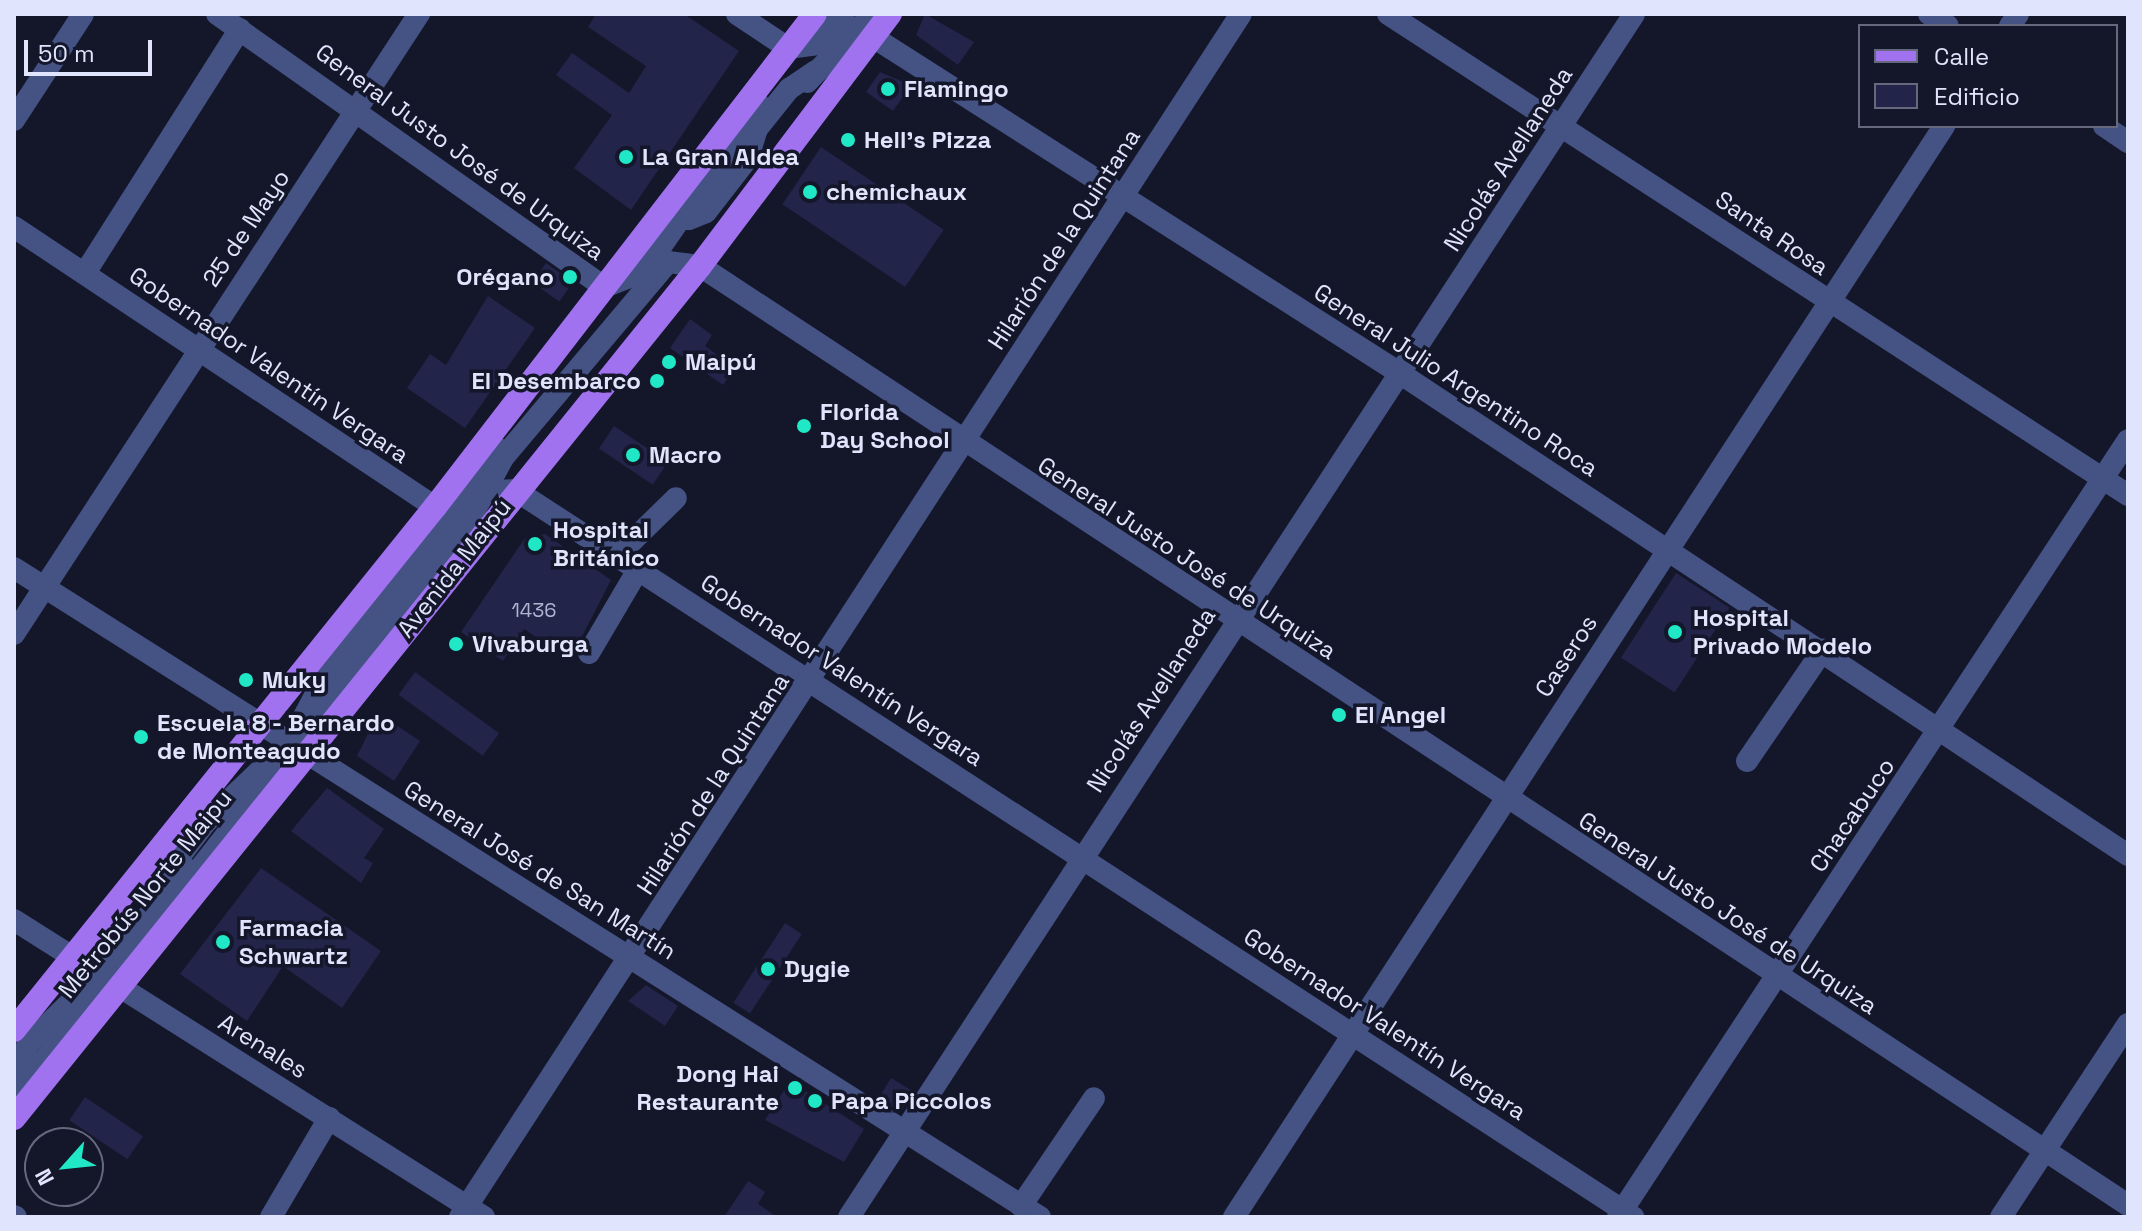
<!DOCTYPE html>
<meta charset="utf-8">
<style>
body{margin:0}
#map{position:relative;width:2142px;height:1231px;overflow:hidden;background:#14162a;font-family:"Space Grotesk",sans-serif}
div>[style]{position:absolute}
.building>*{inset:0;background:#222449;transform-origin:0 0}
.minor>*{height:22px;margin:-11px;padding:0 11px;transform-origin:11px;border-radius:11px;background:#445284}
.major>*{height:24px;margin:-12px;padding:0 12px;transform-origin:12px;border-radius:12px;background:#a072f0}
.dots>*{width:22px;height:22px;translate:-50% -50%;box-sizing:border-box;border:4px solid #14162a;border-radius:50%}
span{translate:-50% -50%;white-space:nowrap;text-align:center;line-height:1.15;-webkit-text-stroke:7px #14162a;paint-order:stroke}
.number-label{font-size:20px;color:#b0b4cf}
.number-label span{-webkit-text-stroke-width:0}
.poi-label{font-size:24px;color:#e0e4fc;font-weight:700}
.left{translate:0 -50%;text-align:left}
.right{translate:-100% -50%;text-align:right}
.street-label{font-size:24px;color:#e0e4fc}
.frame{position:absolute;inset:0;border:16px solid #e0e4fc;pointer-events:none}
.legend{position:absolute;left:1858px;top:24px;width:260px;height:104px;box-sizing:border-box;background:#14162a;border:2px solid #66687e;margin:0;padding:10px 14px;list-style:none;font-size:24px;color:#e0e4fc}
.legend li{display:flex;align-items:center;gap:16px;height:40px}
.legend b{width:40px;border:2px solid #66687e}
.north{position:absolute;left:24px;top:1127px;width:80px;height:80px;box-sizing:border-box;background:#14162a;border:2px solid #66687e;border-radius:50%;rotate:243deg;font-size:22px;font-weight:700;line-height:32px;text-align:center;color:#e0e4fc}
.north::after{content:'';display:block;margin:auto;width:28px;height:36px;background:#20e8c7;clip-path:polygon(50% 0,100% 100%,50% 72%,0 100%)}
.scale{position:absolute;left:24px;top:40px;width:128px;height:36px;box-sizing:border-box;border:4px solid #e0e4fc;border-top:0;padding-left:10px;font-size:24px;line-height:28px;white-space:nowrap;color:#e0e4fc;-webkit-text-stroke:6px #14162a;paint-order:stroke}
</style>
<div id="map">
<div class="building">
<div style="clip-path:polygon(596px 14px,684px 14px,739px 51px,631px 210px,574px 168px,612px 115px,556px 75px,572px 53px,629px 93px,646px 66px,588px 27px)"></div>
<div style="clip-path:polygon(925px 14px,974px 42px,958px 65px,916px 35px)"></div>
<div style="clip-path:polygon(880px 72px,911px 85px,893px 111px,866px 92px)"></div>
<div style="left:821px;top:147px;width:148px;height:69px;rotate:34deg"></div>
<div style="left:546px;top:263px;width:33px;height:24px;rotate:35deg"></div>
<div style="clip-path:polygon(488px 296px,535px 328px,465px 428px,407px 388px,430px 354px,446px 365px)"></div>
<div style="clip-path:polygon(690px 319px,712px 335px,705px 346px,735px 368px,723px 385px,670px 348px)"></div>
<div style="left:614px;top:426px;width:65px;height:27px;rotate:34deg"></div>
<div style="clip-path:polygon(545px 534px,611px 580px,570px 660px,524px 629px,503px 661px,461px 632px,525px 538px)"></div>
<div style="left:1676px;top:573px;width:64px;height:101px;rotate:33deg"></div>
<div style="left:415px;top:672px;width:104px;height:28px;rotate:36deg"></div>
<div style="clip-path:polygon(378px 713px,420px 741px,394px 781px,357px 756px)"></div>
<div style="clip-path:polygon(327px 788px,384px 829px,364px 858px,373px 863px,361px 883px,291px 831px)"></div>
<div style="clip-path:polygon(261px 868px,381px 951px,342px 1008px,283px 966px,247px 1021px,180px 974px)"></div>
<div style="left:785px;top:923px;width:20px;height:95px;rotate:33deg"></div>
<div style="clip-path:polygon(646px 985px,678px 1006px,665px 1026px,628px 1001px)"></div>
<div style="left:891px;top:1078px;width:26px;height:24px;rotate:31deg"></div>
<div style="clip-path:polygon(790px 1081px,864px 1129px,844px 1162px,765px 1120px)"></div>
<div style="left:85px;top:1097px;width:70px;height:28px;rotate:34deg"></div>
<div style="clip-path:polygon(748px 1181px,765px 1192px,758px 1204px,777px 1217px,724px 1217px)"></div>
</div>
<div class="minor">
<div style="left:217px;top:14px;width:474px;rotate:35.2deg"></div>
<div style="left:604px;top:287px;width:69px;rotate:-21.3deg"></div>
<div style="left:668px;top:262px;width:32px;rotate:7deg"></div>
<div style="left:700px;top:266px;width:1709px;rotate:33.33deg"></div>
<div style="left:737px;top:14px;width:61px;rotate:33.7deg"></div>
<div style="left:788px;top:48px;width:86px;rotate:-7.4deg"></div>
<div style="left:873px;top:37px;width:623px;rotate:32.54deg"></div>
<div style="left:1398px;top:372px;width:875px;rotate:33.49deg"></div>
<div style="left:1388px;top:14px;width:883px;rotate:33.02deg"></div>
<div style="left:1929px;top:14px;width:22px;rotate:32deg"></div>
<div style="left:2010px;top:26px;width:14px;rotate:-56deg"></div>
<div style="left:813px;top:43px;width:42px;rotate:-43.1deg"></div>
<div style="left:807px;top:82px;width:95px;rotate:-45.9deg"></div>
<div style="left:14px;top:120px;width:126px;rotate:-56.9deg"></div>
<div style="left:2104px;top:126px;width:29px;rotate:34deg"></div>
<div style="left:756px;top:130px;width:53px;rotate:-51.2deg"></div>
<div style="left:789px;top:89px;width:32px;rotate:-34deg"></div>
<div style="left:689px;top:219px;width:18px;rotate:-22deg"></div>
<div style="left:706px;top:212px;width:68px;rotate:-52.1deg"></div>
<div style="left:748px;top:158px;width:28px;rotate:-73deg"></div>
<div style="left:14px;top:227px;width:506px;rotate:33.63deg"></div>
<div style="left:435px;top:507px;width:33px;rotate:-25deg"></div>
<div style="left:465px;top:493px;width:50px;rotate:-3.4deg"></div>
<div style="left:515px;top:490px;width:1334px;rotate:33.03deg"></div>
<div style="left:85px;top:273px;width:289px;rotate:-57.6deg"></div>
<div style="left:642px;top:274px;width:206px;rotate:-55.3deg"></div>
<div style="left:618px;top:555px;width:81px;rotate:-44.5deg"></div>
<div style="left:14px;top:568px;width:1214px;rotate:32.32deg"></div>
<div style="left:14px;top:634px;width:741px;rotate:-56.85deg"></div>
<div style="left:589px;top:653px;width:99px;rotate:-59.5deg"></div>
<div style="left:301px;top:722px;width:53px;rotate:-62deg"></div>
<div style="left:326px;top:675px;width:192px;rotate:-50.5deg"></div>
<div style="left:448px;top:527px;width:93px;rotate:-57.3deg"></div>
<div style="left:1747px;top:761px;width:135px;rotate:-55.6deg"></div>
<div style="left:164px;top:877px;width:69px;rotate:-52.6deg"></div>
<div style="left:206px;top:822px;width:88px;rotate:-43.6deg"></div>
<div style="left:183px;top:890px;width:450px;rotate:-51.9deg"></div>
<div style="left:461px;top:536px;width:89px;rotate:-61.7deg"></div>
<div style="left:503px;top:458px;width:256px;rotate:-49.9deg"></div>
<div style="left:14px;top:920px;width:556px;rotate:32.29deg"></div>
<div style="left:77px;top:1004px;width:174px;rotate:-51.1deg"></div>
<div style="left:14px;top:1074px;width:33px;rotate:-65deg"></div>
<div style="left:28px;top:1044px;width:80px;rotate:-44.5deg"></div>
<div style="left:14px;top:1095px;width:127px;rotate:-49.8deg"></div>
<div style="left:1021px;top:1206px;width:130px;rotate:-55.9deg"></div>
<div style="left:14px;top:1216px;width:2px;rotate:27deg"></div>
<div style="left:271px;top:1217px;width:115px;rotate:-59.6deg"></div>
<div style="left:460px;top:1217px;width:1434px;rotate:-57.01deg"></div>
<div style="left:849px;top:1217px;width:1436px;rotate:-56.87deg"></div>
<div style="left:1234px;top:1217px;width:1302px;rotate:-56.94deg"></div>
<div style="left:1618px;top:1217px;width:929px;rotate:-56.72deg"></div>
<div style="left:2001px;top:1217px;width:231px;rotate:-56.7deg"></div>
</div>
<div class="major">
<div style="left:14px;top:1030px;width:671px;rotate:-51.17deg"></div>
<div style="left:435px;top:507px;width:622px;rotate:-52.38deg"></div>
<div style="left:14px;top:1118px;width:1094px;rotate:-51.16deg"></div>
<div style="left:700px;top:266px;width:316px;rotate:-53deg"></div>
</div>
<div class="dots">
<div style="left:888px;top:89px;background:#20e8c7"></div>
<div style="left:848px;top:140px;background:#20e8c7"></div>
<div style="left:626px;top:157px;background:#20e8c7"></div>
<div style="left:810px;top:192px;background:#20e8c7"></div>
<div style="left:570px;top:277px;background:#20e8c7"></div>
<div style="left:669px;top:362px;background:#20e8c7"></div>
<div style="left:657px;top:381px;background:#20e8c7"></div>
<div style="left:804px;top:426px;background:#20e8c7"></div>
<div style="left:633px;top:455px;background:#20e8c7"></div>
<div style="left:535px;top:544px;background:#20e8c7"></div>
<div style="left:1675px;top:632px;background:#20e8c7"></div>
<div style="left:456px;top:644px;background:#20e8c7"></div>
<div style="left:246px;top:680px;background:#20e8c7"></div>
<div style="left:1339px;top:715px;background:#20e8c7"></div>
<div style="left:141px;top:737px;background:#20e8c7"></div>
<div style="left:223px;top:942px;background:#20e8c7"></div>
<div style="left:768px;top:969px;background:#20e8c7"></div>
<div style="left:795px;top:1088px;background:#20e8c7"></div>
<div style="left:815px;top:1101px;background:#20e8c7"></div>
</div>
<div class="number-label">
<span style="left:534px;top:610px">1436</span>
</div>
<div class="poi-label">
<span class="left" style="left:904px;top:89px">Flamingo</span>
<span class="left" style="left:864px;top:140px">Hell's Pizza</span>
<span class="left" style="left:642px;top:157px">La Gran Aldea</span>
<span class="left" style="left:826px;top:192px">chemichaux</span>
<span class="right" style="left:554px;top:277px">Orégano</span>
<span class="left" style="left:685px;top:362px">Maipú</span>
<span class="right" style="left:641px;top:381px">El Desembarco</span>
<span class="left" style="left:820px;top:426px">Florida<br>Day School</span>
<span class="left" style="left:649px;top:455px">Macro</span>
<span class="left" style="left:553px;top:544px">Hospital<br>Británico</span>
<span class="left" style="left:1693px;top:632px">Hospital<br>Privado Modelo</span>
<span class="left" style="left:472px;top:644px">Vivaburga</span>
<span class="left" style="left:262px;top:680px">Muky</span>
<span class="left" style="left:1355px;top:715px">El Angel</span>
<span class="left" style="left:157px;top:737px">Escuela 8 - Bernardo<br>de Monteagudo</span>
<span class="left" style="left:239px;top:942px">Farmacia<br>Schwartz</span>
<span class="left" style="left:784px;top:969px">Dygie</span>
<span class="right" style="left:779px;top:1088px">Dong Hai<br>Restaurante</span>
<span class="left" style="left:831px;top:1101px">Papa Piccolos</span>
</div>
<div class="street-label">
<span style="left:460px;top:152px;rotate:36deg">General Justo José de Urquiza</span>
<span style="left:1508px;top:159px;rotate:-57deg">Nicolás Avellaneda</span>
<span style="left:246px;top:228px;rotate:-56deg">25 de Mayo</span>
<span style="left:1772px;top:233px;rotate:34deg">Santa Rosa</span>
<span style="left:1064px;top:239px;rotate:-57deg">Hilarión de la Quintana</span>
<span style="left:269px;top:365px;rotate:34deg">Gobernador Valentín Vergara</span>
<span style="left:1456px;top:380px;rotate:33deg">General Julio Argentino Roca</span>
<span style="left:1187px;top:558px;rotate:33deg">General Justo José de Urquiza</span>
<span style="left:454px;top:568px;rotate:-52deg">Avenida Maipú</span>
<span style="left:1566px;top:656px;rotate:-57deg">Caseros</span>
<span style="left:842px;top:670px;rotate:33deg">Gobernador Valentín Vergara</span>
<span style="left:1151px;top:700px;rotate:-57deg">Nicolás Avellaneda</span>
<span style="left:713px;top:784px;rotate:-57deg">Hilarión de la Quintana</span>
<span style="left:1852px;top:815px;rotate:-56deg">Chacabuco</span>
<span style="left:540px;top:870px;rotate:32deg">General José de San Martín</span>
<span style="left:145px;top:894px;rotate:-51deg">Metrobús Norte Maipu</span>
<span style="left:1728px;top:913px;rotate:33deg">General Justo José de Urquiza</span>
<span style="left:1385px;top:1024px;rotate:33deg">Gobernador Valentín Vergara</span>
<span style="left:263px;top:1046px;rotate:32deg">Arenales</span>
</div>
<div class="frame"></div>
<ul class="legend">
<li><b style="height:10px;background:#a072f0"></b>Calle</li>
<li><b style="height:22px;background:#222449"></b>Edificio</li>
</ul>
<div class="north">N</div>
<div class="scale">50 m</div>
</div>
